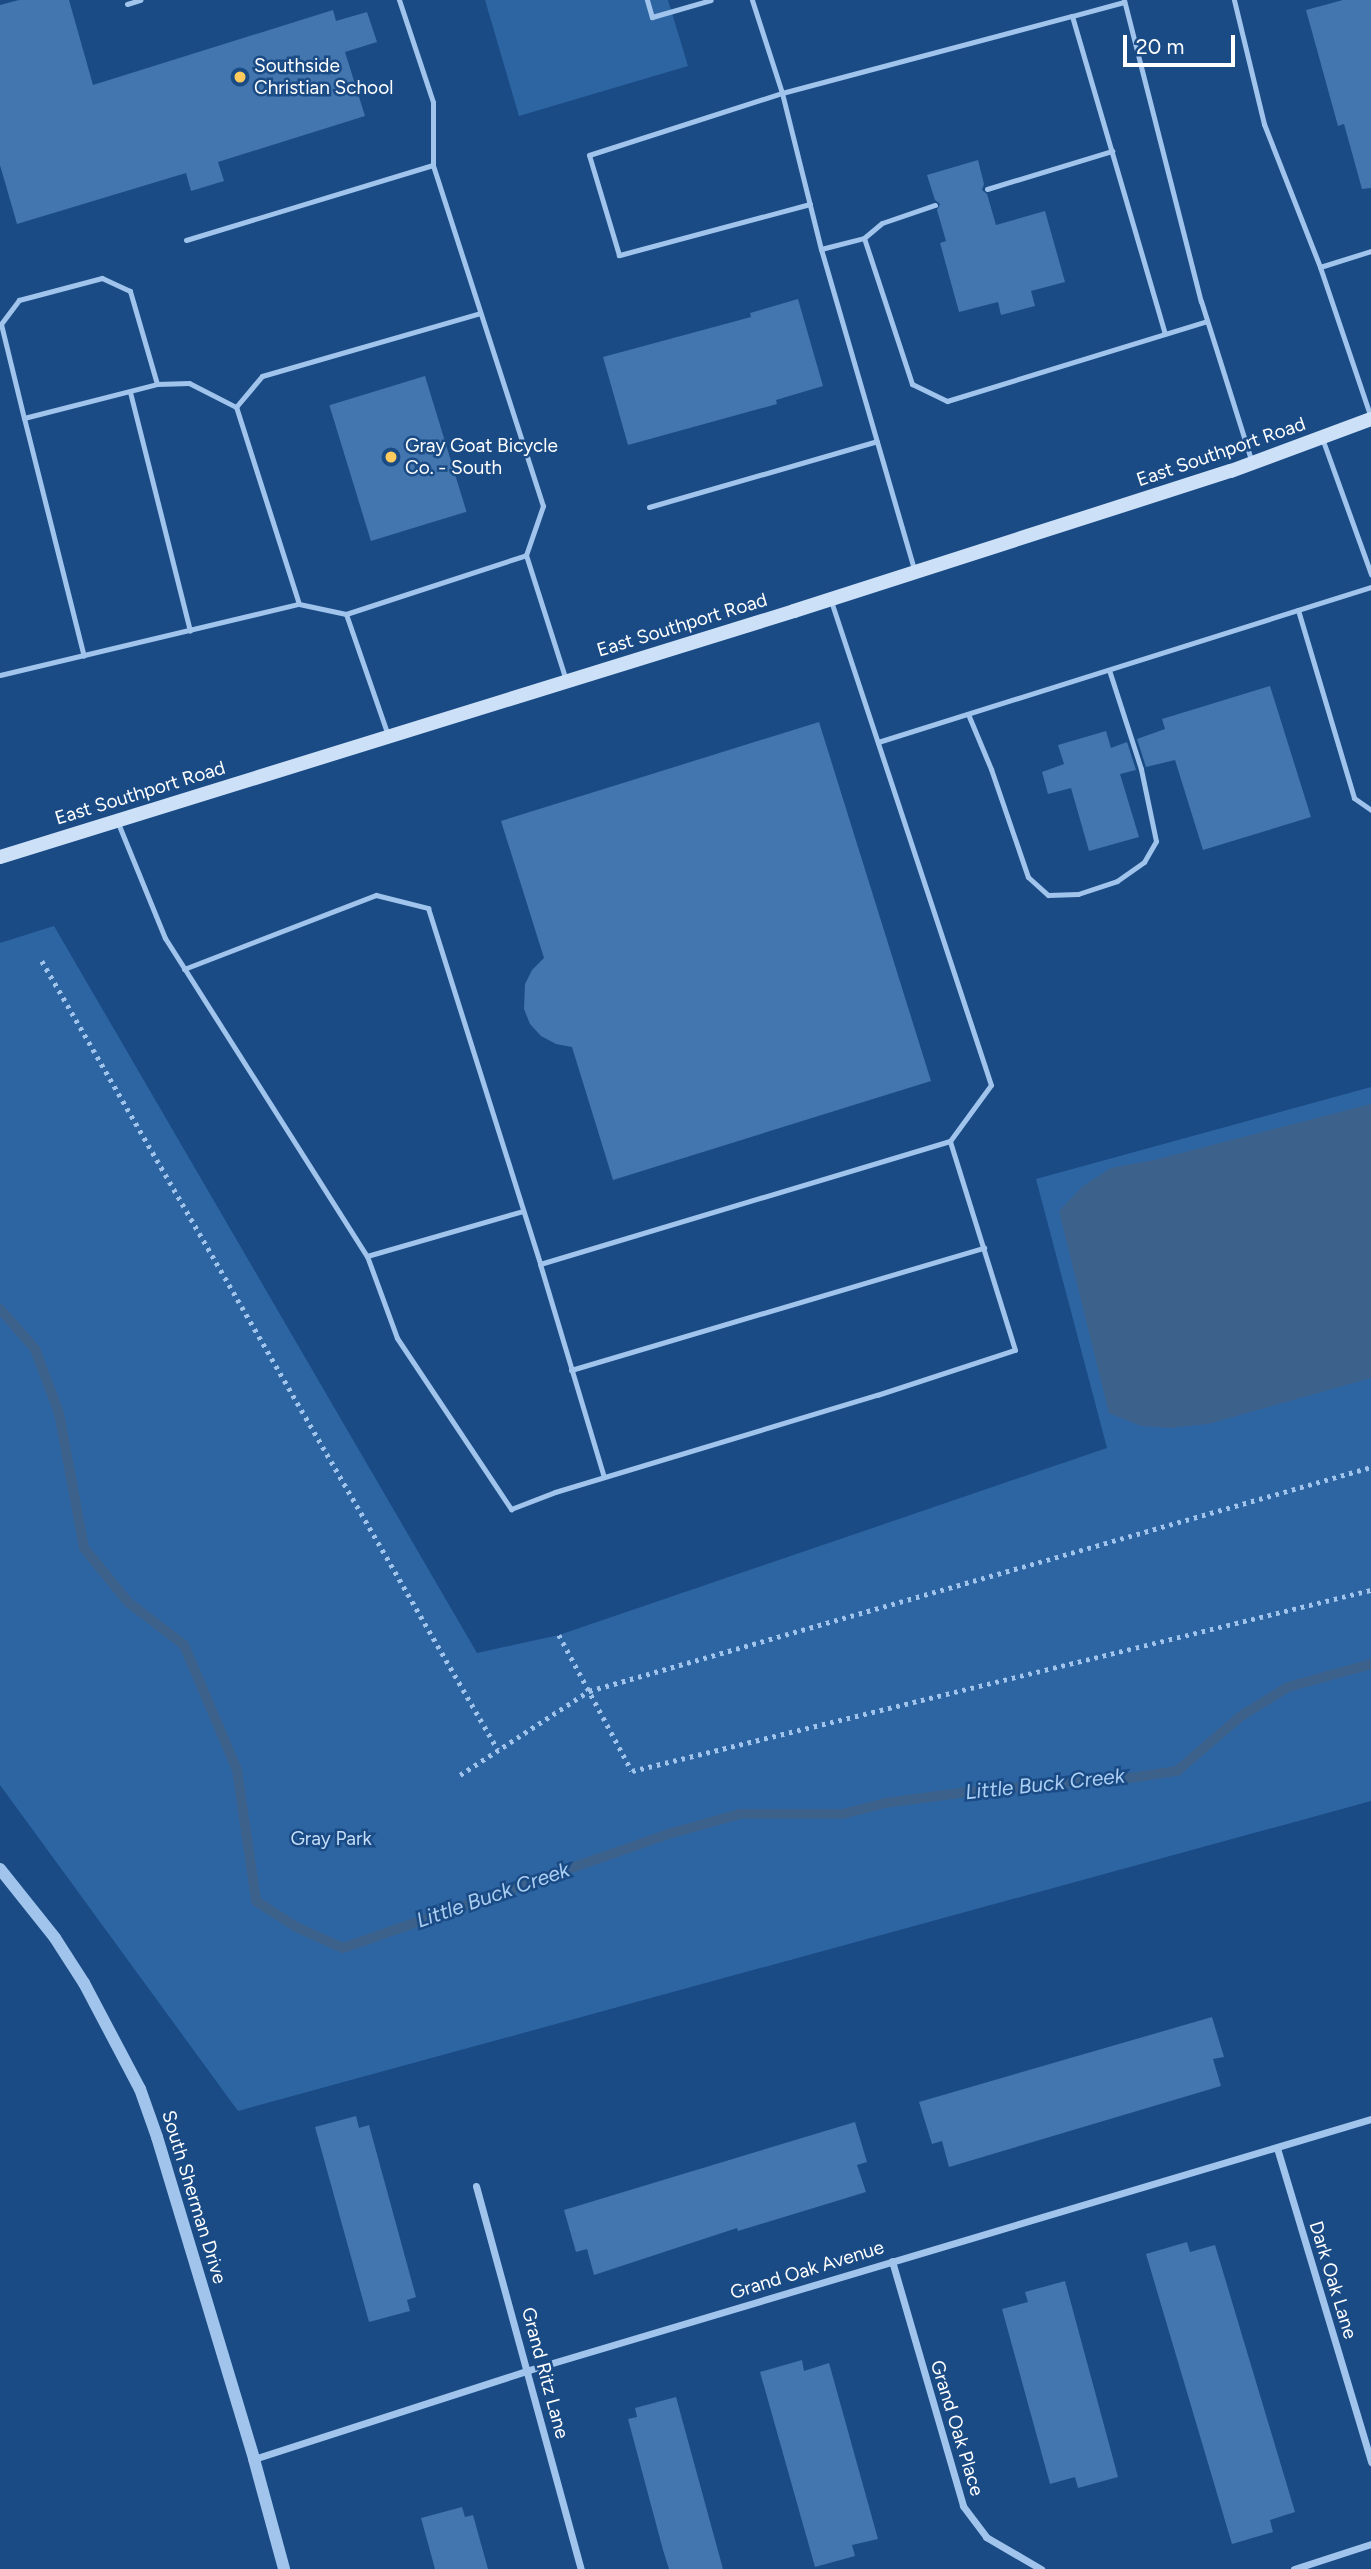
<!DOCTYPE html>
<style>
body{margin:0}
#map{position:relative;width:1371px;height:2569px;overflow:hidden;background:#1a4b85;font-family:Figtree,sans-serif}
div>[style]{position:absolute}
.green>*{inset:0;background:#2d65a3}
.water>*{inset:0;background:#3c618b}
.stream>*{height:10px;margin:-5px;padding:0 5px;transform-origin:5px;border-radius:5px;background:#3c618b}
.building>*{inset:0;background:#4375ae;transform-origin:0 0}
.path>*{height:4.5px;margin-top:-2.25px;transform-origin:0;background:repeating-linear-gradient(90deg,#a0c4ec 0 3.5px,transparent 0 8.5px)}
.service>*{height:5px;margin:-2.5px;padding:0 2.5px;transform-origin:2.5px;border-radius:2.5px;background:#a0c4ec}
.minor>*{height:7px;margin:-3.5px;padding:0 3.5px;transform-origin:3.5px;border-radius:3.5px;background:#a0c4ec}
.tertiary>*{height:12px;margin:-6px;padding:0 6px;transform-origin:6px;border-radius:6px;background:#a0c4ec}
.secondary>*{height:14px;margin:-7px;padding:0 7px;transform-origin:7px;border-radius:7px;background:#cce0f8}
.dots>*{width:19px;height:19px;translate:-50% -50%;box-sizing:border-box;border:4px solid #1a4b85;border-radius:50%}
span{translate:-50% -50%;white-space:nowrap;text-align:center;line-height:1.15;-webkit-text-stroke:5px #1a4b85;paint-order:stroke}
.poi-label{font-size:19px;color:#fff}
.left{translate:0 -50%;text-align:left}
.street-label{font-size:19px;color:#fff}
.park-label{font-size:19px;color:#c5def9}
.water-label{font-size:21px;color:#abcef3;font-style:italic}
.scale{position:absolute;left:1123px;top:35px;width:112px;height:32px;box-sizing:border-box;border:4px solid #fff;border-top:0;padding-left:9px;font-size:21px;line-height:24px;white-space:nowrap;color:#fff;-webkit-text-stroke:5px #1a4b85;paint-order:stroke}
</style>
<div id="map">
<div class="green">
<div style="clip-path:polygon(485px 0,668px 0,688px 66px,519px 116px)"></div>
<div style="clip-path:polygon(54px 926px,477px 1653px,559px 1635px,1107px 1448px,1036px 1179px,1371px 1087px,1371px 1801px,238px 2111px,0 1785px,0 943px)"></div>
</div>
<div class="water">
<div style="clip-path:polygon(1371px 1104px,1371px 1378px,1208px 1424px,1170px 1428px,1141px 1426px,1109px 1413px,1059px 1211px,1083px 1186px,1111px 1168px,1154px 1160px)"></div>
</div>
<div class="stream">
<div style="left:0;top:1309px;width:53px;rotate:48.8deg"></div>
<div style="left:35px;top:1349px;width:68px;rotate:69.4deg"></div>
<div style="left:59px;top:1413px;width:137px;rotate:79.5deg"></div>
<div style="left:84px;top:1548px;width:70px;rotate:50.8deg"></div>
<div style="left:128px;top:1602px;width:71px;rotate:37.5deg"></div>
<div style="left:184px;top:1645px;width:136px;rotate:67deg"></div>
<div style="left:237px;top:1770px;width:132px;rotate:81.7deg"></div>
<div style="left:256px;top:1901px;width:48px;rotate:33deg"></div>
<div style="left:296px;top:1927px;width:51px;rotate:24.1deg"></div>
<div style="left:343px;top:1948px;width:349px;rotate:-19.3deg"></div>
<div style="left:672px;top:1833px;width:71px;rotate:-15.6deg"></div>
<div style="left:740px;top:1814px;width:103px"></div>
<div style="left:843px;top:1814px;width:43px;rotate:-14.7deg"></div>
<div style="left:885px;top:1803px;width:91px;rotate:-7.6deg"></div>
<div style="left:975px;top:1791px;width:156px;rotate:-4.8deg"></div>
<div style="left:1130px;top:1778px;width:48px;rotate:-8.5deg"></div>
<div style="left:1177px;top:1771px;width:84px;rotate:-40.7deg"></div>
<div style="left:1241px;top:1716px;width:55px;rotate:-31.7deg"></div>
<div style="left:1288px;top:1687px;width:86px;rotate:-15.5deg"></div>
</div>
<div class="building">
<div style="clip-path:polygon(19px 0,69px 0,93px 85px,333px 10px,336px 21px,367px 12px,377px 42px,345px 52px,365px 116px,218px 162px,224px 181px,191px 191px,186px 173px,17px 224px,0 165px,0 5px)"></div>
<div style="clip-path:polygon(1343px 0,1371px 0,1371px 188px,1362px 189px,1344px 124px,1338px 126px,1306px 10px)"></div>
<div style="clip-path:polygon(978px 160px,984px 184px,982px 190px,987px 194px,996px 225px,1045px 211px,1065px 282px,1031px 291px,1035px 306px,1001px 315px,998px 302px,959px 312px,940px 243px,946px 241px,937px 210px,940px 204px,935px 200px,927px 175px)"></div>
<div style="clip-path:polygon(798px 299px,823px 386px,776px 400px,777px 404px,628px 445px,603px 357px,751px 317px,750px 313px)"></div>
<div style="left:425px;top:376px;width:142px;height:100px;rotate:73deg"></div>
<div style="clip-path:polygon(1270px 686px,1311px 817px,1203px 850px,1175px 760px,1146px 767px,1137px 739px,1165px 729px,1162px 719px)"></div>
<div style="clip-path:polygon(819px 722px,931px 1081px,613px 1180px,572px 1047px,556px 1044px,541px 1036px,530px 1024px,524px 1009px,525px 984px,532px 970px,544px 958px,501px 821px)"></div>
<div style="clip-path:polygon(1106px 731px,1111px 748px,1127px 742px,1136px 770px,1120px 774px,1139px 837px,1089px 851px,1071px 788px,1048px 794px,1042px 772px,1064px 764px,1058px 745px)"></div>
<div style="clip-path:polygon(1212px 2017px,1224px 2057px,1213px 2059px,1221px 2086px,949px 2167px,942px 2141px,932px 2144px,919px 2102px)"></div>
<div style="clip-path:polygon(356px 2116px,359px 2128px,369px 2125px,416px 2297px,407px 2300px,410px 2311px,369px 2322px,315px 2127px)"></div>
<div style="clip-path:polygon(855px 2122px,867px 2162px,857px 2165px,866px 2192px,738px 2231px,737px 2228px,594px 2275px,587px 2249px,576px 2252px,564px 2210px)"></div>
<div style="clip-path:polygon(1187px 2242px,1190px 2252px,1215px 2245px,1295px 2512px,1270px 2520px,1273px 2532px,1232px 2544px,1146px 2254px)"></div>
<div style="clip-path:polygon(1065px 2281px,1118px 2477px,1078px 2488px,1075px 2477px,1050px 2484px,1002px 2309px,1028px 2302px,1025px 2292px)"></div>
<div style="clip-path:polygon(802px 2360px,804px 2371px,829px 2363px,878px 2539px,852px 2545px,855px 2556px,815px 2567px,760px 2372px)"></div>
<div style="clip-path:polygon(676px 2397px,723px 2569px,669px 2569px,663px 2550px,628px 2419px,637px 2417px,635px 2408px)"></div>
<div style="clip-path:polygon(462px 2507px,465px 2517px,473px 2515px,488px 2569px,435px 2569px,421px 2518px)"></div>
</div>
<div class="path">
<div style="left:42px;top:961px;width:911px;rotate:59.97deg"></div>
<div style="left:559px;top:1635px;width:154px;rotate:61.8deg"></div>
<div style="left:632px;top:1771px;width:761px;rotate:-13.76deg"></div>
<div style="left:460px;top:1775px;width:154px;rotate:-33.1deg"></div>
<div style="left:589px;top:1691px;width:813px;rotate:-15.98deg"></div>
</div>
<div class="service">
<div style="left:647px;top:0;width:18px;rotate:74deg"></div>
<div style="left:652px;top:17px;width:61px;rotate:-16.1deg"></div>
<div style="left:752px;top:0;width:98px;rotate:72.1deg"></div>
<div style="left:782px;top:93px;width:161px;rotate:76deg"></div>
<div style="left:821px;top:249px;width:336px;rotate:73.8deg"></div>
<div style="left:1124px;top:0;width:311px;rotate:75.7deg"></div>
<div style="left:1201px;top:301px;width:167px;rotate:72.5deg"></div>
<div style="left:1234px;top:0;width:128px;rotate:76.4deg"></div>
<div style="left:1264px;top:124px;width:154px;rotate:68.6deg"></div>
<div style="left:1320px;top:267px;width:159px;rotate:71.3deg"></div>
<div style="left:1124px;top:2px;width:54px;rotate:164.9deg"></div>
<div style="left:1072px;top:16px;width:331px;rotate:73.7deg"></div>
<div style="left:127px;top:4px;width:14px;rotate:-17deg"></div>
<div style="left:987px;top:189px;width:131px;rotate:-16.9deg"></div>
<div style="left:810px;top:204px;width:198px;rotate:165deg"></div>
<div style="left:619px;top:255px;width:104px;rotate:-106.7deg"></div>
<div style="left:589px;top:155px;width:203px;rotate:-17.8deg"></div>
<div style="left:782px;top:93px;width:300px;rotate:-14.9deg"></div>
<div style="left:864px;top:238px;width:23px;rotate:-40deg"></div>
<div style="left:882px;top:223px;width:56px;rotate:-18.8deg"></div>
<div style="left:186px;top:240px;width:258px;rotate:-16.9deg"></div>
<div style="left:821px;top:249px;width:44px;rotate:-14.3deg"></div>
<div style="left:864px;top:238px;width:154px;rotate:71.8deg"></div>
<div style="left:912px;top:384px;width:39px;rotate:26deg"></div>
<div style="left:947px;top:401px;width:272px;rotate:-17.1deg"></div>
<div style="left:1320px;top:267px;width:53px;rotate:-17.4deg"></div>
<div style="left:157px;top:384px;width:97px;rotate:-106.2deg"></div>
<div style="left:130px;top:291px;width:31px;rotate:-155deg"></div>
<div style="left:102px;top:278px;width:86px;rotate:165.2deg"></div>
<div style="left:19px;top:300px;width:30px;rotate:127deg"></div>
<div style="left:1px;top:324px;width:97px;rotate:76.3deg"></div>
<div style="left:24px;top:418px;width:137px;rotate:-14.3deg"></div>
<div style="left:157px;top:384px;width:32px;rotate:-2deg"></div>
<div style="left:189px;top:383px;width:53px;rotate:27.1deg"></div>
<div style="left:130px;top:392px;width:246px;rotate:75.9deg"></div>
<div style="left:24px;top:418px;width:245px;rotate:75.9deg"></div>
<div style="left:1322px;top:438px;width:145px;rotate:70.2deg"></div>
<div style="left:649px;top:507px;width:237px;rotate:-16.1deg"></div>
<div style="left:526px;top:555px;width:131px;rotate:72.3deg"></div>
<div style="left:299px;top:604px;width:207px;rotate:-107.7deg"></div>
<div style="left:236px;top:407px;width:40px;rotate:-50deg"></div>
<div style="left:262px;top:376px;width:227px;rotate:-16.1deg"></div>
<div style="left:1298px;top:610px;width:196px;rotate:73.4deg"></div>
<div style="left:1354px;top:798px;width:21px;rotate:35deg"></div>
<div style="left:346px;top:614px;width:189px;rotate:-18.1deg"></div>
<div style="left:526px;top:555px;width:52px;rotate:-70.9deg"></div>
<div style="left:543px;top:506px;width:358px;rotate:-107.9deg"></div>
<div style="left:433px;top:165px;width:63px;rotate:-90deg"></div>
<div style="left:433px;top:102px;width:108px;rotate:-108.4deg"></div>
<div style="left:0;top:675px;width:307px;rotate:-13.4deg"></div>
<div style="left:299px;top:604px;width:48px;rotate:12deg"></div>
<div style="left:346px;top:614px;width:128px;rotate:70.9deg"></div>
<div style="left:968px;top:714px;width:60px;rotate:67.3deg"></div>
<div style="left:991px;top:769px;width:114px;rotate:71.1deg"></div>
<div style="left:1028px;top:877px;width:27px;rotate:42deg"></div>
<div style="left:1048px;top:895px;width:30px;rotate:-2deg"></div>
<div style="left:1078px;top:894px;width:41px;rotate:-18.4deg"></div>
<div style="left:1117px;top:881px;width:33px;rotate:-35deg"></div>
<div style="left:1144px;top:862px;width:24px;rotate:-60deg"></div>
<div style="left:1156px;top:841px;width:74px;rotate:-101.8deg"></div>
<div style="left:1141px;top:769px;width:104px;rotate:-107.9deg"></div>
<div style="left:878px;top:742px;width:517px;rotate:-17.45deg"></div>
<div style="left:118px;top:823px;width:124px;rotate:67.8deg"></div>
<div style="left:165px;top:938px;width:377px;rotate:57.6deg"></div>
<div style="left:367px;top:1256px;width:87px;rotate:69.9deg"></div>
<div style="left:397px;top:1338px;width:206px;rotate:56.3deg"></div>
<div style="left:511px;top:1509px;width:47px;rotate:-21.1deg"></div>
<div style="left:555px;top:1492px;width:336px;rotate:-16.8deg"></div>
<div style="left:877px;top:1395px;width:145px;rotate:-18.1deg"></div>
<div style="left:1015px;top:1350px;width:219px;rotate:-107.3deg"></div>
<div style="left:950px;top:1141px;width:69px;rotate:-53.8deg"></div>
<div style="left:991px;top:1085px;width:510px;rotate:-108.29deg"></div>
<div style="left:184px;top:969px;width:206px;rotate:-21.1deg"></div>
<div style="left:376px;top:895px;width:54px;rotate:14deg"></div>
<div style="left:428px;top:908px;width:373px;rotate:72.5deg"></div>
<div style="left:540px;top:1264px;width:428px;rotate:-16.7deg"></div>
<div style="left:367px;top:1256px;width:162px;rotate:-16.1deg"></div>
<div style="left:540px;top:1264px;width:222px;rotate:73.3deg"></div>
<div style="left:571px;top:1370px;width:431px;rotate:-16.5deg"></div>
</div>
<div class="minor">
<div style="left:1277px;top:2148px;width:328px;rotate:73.3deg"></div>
<div style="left:476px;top:2186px;width:397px;rotate:74.7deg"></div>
<div style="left:892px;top:2261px;width:255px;rotate:73.8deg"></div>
<div style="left:963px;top:2506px;width:39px;rotate:53deg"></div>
<div style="left:986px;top:2537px;width:64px;rotate:30.2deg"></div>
<div style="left:254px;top:2459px;width:289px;rotate:-17.9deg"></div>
<div style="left:529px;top:2370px;width:879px;rotate:-16.6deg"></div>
<div style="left:1294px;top:2569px;width:81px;rotate:-18deg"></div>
</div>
<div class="tertiary">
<div style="left:0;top:1869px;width:88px;rotate:51.4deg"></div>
<div style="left:55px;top:1938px;width:54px;rotate:57.2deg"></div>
<div style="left:84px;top:1983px;width:120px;rotate:62.2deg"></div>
<div style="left:140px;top:2089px;width:51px;rotate:70.5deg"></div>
<div style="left:157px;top:2137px;width:336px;rotate:73.2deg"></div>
<div style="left:254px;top:2459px;width:114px;rotate:74.7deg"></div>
</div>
<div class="secondary">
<div style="left:0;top:857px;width:831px;rotate:-17.21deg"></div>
<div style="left:794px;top:611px;width:459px;rotate:-17.8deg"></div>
<div style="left:1231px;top:471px;width:149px;rotate:-20.4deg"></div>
</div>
<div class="dots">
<div style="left:240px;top:77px;background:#fecb5c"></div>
<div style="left:391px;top:457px;background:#fecb5c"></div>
</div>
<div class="poi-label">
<span class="left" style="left:254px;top:77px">Southside<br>Christian School</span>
<span class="left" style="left:405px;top:457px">Gray Goat Bicycle<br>Co. - South</span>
</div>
<div class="street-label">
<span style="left:1221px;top:452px;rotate:-19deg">East Southport Road</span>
<span style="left:682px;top:625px;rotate:-17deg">East Southport Road</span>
<span style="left:140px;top:793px;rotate:-17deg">East Southport Road</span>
<span style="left:194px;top:2197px;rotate:73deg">South Sherman Drive</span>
<span style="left:807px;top:2270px;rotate:-17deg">Grand Oak Avenue</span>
<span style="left:1333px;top:2280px;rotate:73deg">Dark Oak Lane</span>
<span style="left:545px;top:2373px;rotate:75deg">Grand Ritz Lane</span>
<span style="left:957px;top:2428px;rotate:73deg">Grand Oak Place</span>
</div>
<div class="park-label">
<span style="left:331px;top:1839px">Gray Park</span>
</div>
<div class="water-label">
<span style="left:1045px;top:1784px;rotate:-6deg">Little Buck Creek</span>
<span style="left:493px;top:1895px;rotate:-19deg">Little Buck Creek</span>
</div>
<div class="scale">20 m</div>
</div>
